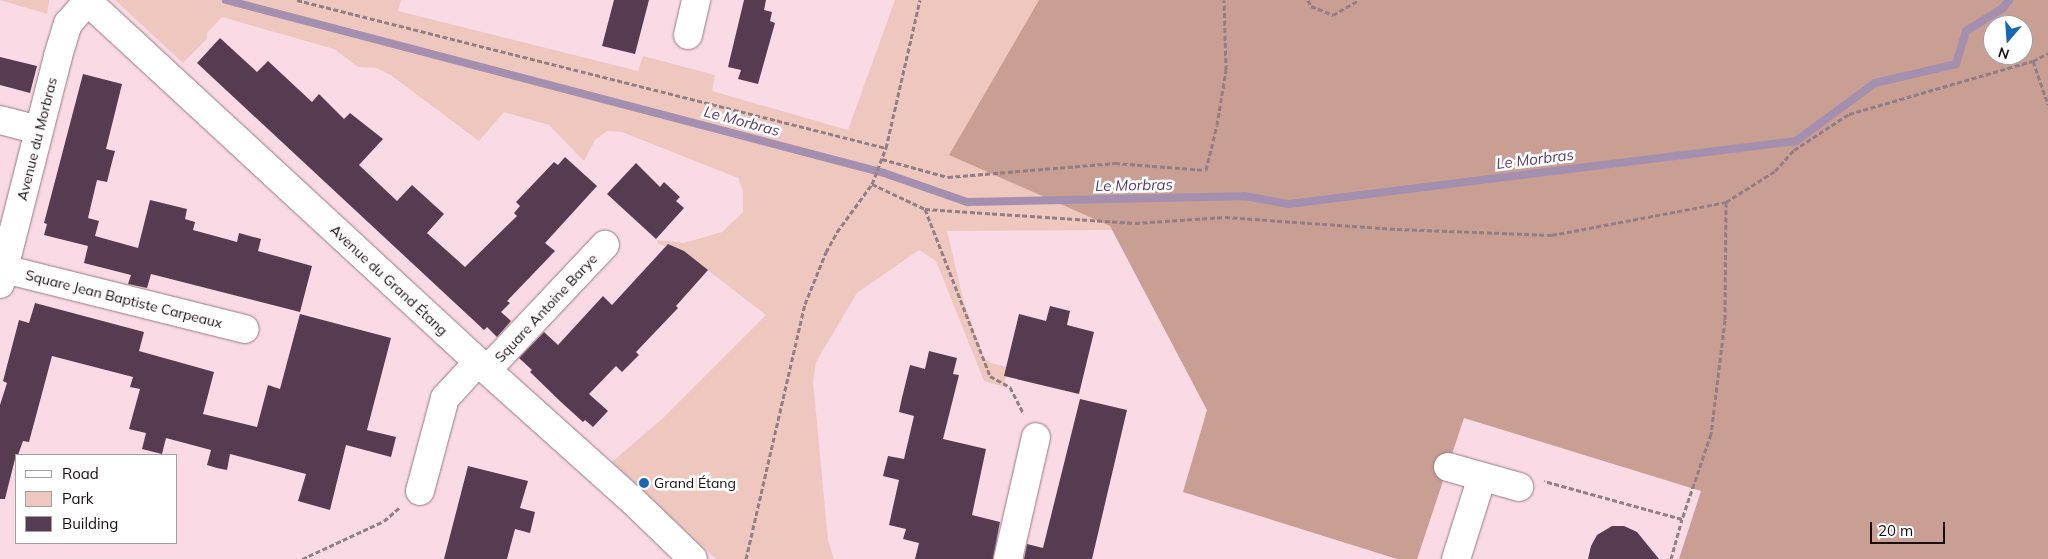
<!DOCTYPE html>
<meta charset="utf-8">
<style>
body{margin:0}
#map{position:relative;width:2048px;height:559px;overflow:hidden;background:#fadae5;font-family:Mulish,sans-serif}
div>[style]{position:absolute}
.green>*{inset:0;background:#eec8be}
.forest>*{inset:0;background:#c99e93}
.stream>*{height:8px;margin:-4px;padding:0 4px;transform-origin:4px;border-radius:4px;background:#a48faf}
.building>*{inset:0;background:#573b51}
.path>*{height:3px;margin-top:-1.5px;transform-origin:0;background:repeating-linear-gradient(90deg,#947e86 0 5px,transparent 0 7.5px)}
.roads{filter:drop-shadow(0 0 1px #967a84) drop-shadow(0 0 1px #967a84)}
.minor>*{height:28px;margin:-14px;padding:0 14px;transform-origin:14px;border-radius:14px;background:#fff}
.dots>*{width:14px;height:14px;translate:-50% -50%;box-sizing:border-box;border:2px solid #fff;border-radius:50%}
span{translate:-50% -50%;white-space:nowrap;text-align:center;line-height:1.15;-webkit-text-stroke:5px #fff;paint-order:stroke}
.street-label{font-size:14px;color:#180e12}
.poi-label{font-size:14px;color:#180e12}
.left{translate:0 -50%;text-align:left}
.water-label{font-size:15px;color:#5c3d6b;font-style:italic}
.legend{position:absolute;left:15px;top:454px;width:162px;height:90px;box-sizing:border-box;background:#fff;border:1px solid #a39fa0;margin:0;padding:6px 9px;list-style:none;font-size:15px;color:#180e12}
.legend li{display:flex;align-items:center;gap:10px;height:25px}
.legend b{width:25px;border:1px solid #a39fa0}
.north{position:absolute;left:1983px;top:15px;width:50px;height:50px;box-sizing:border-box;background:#fff;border:1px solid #a39fa0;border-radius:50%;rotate:198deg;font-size:14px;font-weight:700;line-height:20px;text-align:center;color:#180e12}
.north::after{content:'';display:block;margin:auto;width:18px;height:22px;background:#1867b6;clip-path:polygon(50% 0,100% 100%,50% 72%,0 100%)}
.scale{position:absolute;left:1870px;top:522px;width:75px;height:22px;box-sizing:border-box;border:2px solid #180e12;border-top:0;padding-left:6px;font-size:15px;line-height:18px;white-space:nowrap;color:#180e12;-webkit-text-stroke:4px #fff;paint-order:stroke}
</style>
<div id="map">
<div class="green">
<div style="clip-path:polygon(0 0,49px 0,49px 2px,47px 14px)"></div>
<div style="clip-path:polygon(115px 0,401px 0,398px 11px,638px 71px,643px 56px,715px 75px,712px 91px,848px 130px,895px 0,1039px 0,949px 155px,1110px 226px,1112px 230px,947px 231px,964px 303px,984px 358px,991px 363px,1007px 367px,1004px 387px,984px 381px,936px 261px,919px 250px,857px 293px,816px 362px,813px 381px,828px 540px,834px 559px,716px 559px,612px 462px,663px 418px,766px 315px,683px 251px,658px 244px,657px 240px,684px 243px,722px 232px,743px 212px,743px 191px,738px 178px,622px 132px,607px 131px,595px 140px,584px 161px,549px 125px,504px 112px,479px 141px,392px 76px,377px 68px,358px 67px,334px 49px,222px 17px,207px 33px,207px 39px,183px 63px)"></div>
</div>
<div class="forest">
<div style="clip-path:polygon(evenodd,1039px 0,2048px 0,2048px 559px,1679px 559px,1701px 491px,1464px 418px,1417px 559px,1397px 559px,1183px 492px,1207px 410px,1110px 226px,949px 155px,1039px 0,1993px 25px,2023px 25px,2023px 55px,1993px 55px,1993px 25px)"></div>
</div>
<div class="stream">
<div style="left:226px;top:0;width:680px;rotate:14.73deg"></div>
<div style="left:884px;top:173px;width:88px;rotate:19.3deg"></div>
<div style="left:967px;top:202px;width:277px;rotate:-1.2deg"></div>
<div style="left:1244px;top:196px;width:46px;rotate:10.1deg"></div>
<div style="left:1289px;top:204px;width:511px;rotate:-7.08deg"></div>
<div style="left:1796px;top:141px;width:98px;rotate:-36.3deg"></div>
<div style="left:1875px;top:83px;width:83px;rotate:-13.2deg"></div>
<div style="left:1956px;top:64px;width:34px;rotate:-73deg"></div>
<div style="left:1966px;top:31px;width:44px;rotate:-31.9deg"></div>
<div style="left:2003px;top:8px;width:10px;rotate:-53deg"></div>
</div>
<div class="building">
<div style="clip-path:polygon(614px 0,649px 0,635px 54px,602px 46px)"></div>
<div style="clip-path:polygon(744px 0,766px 0,764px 10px,772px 12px,770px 21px,775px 23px,758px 84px,738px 79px,741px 70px,728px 67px)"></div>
<div style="clip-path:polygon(220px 38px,257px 72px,268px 61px,312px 102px,319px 94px,344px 119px,350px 113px,383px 139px,359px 165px,397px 201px,412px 185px,444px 214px,427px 233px,465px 267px,517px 216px,514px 213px,520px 206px,516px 202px,554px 162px,558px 165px,565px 157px,597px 186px,545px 243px,555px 251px,507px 301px,510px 303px,501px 312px,511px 321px,497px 337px,487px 327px,484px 330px,197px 63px)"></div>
<div style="clip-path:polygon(0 57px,37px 66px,30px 93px,0 85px)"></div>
<div style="clip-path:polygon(83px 74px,122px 84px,106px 149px,115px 151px,112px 162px,107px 182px,97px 180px,88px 218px,99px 221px,95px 236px,138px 248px,150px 200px,187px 209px,185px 219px,195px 222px,193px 230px,237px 242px,239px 233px,261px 239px,258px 251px,312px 266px,300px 312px,151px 274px,147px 288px,128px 284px,131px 275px,84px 263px,88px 246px,44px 235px,47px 224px,44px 223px)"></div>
<div style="clip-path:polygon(636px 163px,660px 187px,664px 182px,680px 197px,676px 201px,684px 208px,656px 239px,607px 194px)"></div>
<div style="clip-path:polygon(668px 244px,684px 251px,708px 270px,676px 306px,678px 308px,636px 352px,639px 355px,622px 372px,616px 366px,589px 394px,608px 411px,593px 427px,585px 420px,583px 422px,561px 402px,530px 372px,532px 370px,519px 358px,544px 332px,558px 345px,603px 296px,612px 305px)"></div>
<div style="clip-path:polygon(35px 303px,144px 332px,139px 351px,214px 372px,203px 414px,257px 427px,268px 385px,280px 389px,300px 314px,391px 338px,367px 430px,396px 437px,391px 457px,346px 445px,330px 510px,298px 501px,306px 474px,230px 454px,227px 470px,217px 468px,207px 465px,211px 450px,166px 438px,162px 454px,142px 449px,146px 433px,129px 429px,140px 389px,130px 387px,133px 377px,52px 356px,29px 442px,23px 441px,18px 455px,16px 455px,5px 499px,0 499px,0 405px,7px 383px,3px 381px,19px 320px,29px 323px)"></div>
<div style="clip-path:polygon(1050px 306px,1070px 311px,1067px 325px,1094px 332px,1079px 394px,1004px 376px,1019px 314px,1046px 321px)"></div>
<div style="clip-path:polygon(929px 351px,957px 358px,953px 374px,959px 375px,943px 439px,986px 449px,972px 515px,1000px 522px,993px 559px,915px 559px,919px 543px,903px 539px,906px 529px,889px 525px,899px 480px,883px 476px,888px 456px,904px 459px,914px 416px,899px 412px,901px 402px,910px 365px,925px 369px)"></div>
<div style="clip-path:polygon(1080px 399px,1127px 410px,1092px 559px,1024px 559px,1027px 544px,1043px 548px)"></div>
<div style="clip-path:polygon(468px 466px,528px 481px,520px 508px,535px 512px,530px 533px,515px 529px,507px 559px,444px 559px)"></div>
<div style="clip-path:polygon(1612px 526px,1624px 526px,1637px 532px,1659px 559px,1588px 559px,1591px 546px,1597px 535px)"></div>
</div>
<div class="path">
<div style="left:297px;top:0;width:607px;rotate:14.1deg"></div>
<div style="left:1308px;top:0;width:7px;rotate:63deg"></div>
<div style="left:1311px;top:6px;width:24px;rotate:22deg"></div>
<div style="left:1333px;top:15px;width:30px;rotate:-30deg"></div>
<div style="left:2033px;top:61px;width:46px;rotate:70.8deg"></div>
<div style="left:882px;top:159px;width:68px;rotate:15.3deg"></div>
<div style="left:948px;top:177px;width:168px;rotate:-4.8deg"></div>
<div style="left:1115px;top:163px;width:91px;rotate:4.4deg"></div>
<div style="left:1206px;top:170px;width:46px;rotate:-76.3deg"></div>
<div style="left:1217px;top:125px;width:56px;rotate:-80.7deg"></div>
<div style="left:1226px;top:70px;width:70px;rotate:-91.6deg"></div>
<div style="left:872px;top:184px;width:59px;rotate:25.3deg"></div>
<div style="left:925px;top:209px;width:179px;rotate:68.7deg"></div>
<div style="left:990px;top:376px;width:23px;rotate:29deg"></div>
<div style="left:1010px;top:387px;width:30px;rotate:63deg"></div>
<div style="left:1726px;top:202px;width:58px;rotate:-32.3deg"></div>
<div style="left:1775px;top:171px;width:28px;rotate:-48deg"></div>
<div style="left:1794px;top:150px;width:66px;rotate:-33.2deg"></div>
<div style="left:1849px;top:114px;width:191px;rotate:-16.1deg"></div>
<div style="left:2033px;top:61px;width:17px;rotate:-28deg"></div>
<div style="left:925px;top:209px;width:210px;rotate:3.8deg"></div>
<div style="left:1135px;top:223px;width:90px;rotate:-3.8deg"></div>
<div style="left:1225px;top:217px;width:172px;rotate:4deg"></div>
<div style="left:1397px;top:229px;width:155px;rotate:2.2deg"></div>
<div style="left:1552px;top:235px;width:177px;rotate:-10.7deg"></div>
<div style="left:1726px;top:202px;width:118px;rotate:90.5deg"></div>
<div style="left:1725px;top:320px;width:115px;rotate:97deg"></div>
<div style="left:1711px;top:434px;width:90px;rotate:108.8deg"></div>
<div style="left:1682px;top:519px;width:143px;rotate:-164.6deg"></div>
<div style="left:302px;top:559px;width:90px;rotate:-24.9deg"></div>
<div style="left:384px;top:521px;width:21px;rotate:-41deg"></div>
<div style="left:746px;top:559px;width:262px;rotate:-77deg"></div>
<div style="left:805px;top:304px;width:56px;rotate:-68deg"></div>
<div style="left:826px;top:252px;width:23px;rotate:-61deg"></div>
<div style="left:837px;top:232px;width:59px;rotate:-53.9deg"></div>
<div style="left:872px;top:184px;width:39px;rotate:-69deg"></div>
<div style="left:886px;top:148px;width:152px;rotate:-77.1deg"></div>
<div style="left:1671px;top:559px;width:41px;rotate:-74.6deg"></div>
</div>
<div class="roads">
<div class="minor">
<div style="left:86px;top:0;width:534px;rotate:42.72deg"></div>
<div style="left:478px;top:362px;width:208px;rotate:41.9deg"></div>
<div style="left:633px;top:501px;width:83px;rotate:44deg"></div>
<div style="left:688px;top:35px;width:36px;rotate:-77deg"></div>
<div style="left:0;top:120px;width:40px;rotate:14.4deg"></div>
<div style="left:4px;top:269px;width:248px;rotate:14deg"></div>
<div style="left:0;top:284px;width:235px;rotate:-75.7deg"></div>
<div style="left:58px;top:56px;width:34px;rotate:-73deg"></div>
<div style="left:68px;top:24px;width:30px;rotate:-50deg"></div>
<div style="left:487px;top:370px;width:172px;rotate:-46.7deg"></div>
<div style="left:1448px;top:467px;width:74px;rotate:15.7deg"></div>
<div style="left:420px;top:491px;width:96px;rotate:-75deg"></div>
<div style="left:445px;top:398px;width:49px;rotate:-47.5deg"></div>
<div style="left:1008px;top:559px;width:125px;rotate:-77.1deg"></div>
<div style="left:1456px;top:559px;width:86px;rotate:-72.4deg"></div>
</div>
</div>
<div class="dots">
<div style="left:644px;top:483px;background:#1867b6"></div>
</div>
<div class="street-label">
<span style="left:37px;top:139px;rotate:-76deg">Avenue du Morbras</span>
<span style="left:389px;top:280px;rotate:43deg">Avenue du Grand Étang</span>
<span style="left:124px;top:299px;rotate:14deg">Square Jean Baptiste Carpeaux</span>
<span style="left:546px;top:308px;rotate:-47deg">Square Antoine Barye</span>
</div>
<div class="poi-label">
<span class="left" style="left:654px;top:483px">Grand Étang</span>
</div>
<div class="water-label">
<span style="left:742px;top:121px;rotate:15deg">Le Morbras</span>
<span style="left:1535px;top:159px;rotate:-7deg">Le Morbras</span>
<span style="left:1134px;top:185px;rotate:-1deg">Le Morbras</span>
</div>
<ul class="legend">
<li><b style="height:6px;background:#fff"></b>Road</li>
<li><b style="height:14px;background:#eec8be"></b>Park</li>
<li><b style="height:14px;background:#573b51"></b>Building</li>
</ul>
<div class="north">N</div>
<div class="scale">20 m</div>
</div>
